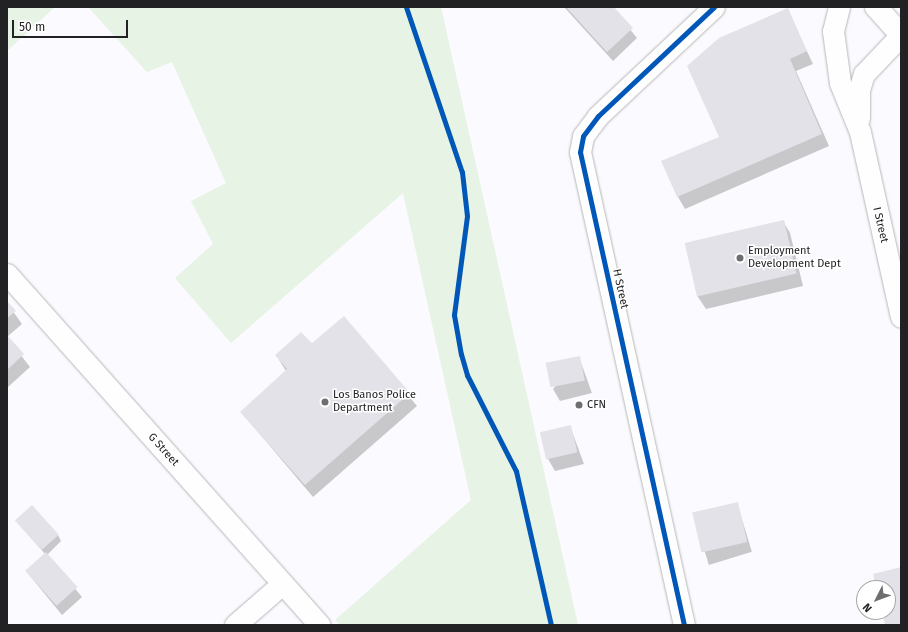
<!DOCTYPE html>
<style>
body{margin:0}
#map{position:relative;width:908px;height:632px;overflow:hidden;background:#fbfafe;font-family:"Fira Sans",sans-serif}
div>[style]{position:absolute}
.green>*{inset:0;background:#e6f3e5}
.shadow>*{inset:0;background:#0003;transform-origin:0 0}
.building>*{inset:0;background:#e4e2e9;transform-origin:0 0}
.roads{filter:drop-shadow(0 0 1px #b7b7ba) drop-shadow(0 0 1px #b7b7ba)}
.minor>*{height:21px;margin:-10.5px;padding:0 10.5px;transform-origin:10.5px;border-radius:10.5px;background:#fefeff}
.highway>*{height:22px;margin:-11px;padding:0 11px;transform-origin:11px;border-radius:11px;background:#fefeff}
.cycleway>*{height:5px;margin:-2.5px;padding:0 2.5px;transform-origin:2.5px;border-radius:2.5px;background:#0057b8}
.dots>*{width:11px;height:11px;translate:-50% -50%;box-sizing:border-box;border:2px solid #fff;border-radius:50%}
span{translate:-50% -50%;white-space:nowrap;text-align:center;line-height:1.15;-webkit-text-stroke:3px #fff;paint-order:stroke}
.street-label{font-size:11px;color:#222124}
.poi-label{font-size:11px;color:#222124}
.left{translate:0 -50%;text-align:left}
.frame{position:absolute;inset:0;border:8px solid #222124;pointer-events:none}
.north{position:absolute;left:856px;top:580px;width:40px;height:40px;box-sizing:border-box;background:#fff;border:1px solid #a7a6a7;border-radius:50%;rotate:228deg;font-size:11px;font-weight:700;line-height:16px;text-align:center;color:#222124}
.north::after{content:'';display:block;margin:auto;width:14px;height:18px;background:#6e6d70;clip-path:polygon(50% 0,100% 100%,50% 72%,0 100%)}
.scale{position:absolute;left:12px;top:20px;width:116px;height:18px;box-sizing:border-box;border:2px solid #222124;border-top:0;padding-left:5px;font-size:12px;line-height:14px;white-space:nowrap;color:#222124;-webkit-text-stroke:3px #fff;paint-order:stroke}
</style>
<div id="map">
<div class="green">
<div style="clip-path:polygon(7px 7px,55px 7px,7px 51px)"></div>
<div style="clip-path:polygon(88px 7px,441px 7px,578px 625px,340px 625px,335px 620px,471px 500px,403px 193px,231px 343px,175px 278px,213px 244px,191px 201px,226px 183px,172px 62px,147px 72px)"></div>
</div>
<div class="shadow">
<div style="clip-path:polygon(564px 7px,612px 7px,637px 38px,613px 61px)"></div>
<div style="clip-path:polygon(787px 9px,813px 64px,796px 71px,829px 146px,685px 209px,678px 197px,720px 138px)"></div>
<div style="clip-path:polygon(783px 221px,790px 233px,803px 286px,706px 309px,698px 297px,686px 244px)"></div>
<div style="clip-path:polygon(7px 303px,22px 324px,7px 337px)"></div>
<div style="clip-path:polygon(344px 318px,417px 406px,313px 497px,241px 412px,286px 371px,276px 355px,311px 345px)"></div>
<div style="clip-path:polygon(7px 337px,30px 367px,7px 388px)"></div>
<div style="clip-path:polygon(579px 357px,592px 393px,560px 401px,553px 389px)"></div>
<div style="clip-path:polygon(570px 426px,584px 464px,555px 471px,548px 459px)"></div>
<div style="left:737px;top:503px;width:51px;height:45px;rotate:73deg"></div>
<div style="clip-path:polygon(16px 521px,58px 535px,61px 541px,47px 555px,82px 597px,62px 615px,26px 571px,45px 554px)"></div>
</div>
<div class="building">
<div style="clip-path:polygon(566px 7px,614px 7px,633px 28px,607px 52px)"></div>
<div style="clip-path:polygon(788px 8px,807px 51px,790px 59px,822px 134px,677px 197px,661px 161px,719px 137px,687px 66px,719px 38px)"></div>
<div style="left:784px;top:220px;width:55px;height:102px;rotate:77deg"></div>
<div style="clip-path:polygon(7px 301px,16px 311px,7px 318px)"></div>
<div style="clip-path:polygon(344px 316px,410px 393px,305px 485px,240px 412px,287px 369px,275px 355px,301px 332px,312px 343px)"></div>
<div style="clip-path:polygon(7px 335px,24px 354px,7px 370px)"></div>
<div style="left:580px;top:356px;width:25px;height:35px;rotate:79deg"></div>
<div style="left:571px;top:425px;width:28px;height:32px;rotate:77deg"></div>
<div style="left:738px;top:502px;width:41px;height:47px;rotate:77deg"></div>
<div style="left:32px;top:505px;width:40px;height:23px;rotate:48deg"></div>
<div style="left:46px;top:552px;width:47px;height:28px;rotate:48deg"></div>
<div style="clip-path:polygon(901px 567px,901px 624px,885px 625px,882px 612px,888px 612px,888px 588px,876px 588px,873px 574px)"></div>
</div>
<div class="roads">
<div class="minor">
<div style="left:839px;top:7px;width:25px;rotate:104deg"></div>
<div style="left:833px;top:31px;width:52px;rotate:82.3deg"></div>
<div style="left:840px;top:83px;width:53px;rotate:67.8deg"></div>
<div style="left:860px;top:132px;width:189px;rotate:77.5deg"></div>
<div style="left:859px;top:118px;width:28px;rotate:-90deg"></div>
<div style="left:859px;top:90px;width:17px;rotate:-73deg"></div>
<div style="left:864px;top:74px;width:54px;rotate:-46.5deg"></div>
<div style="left:7px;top:274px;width:470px;rotate:48.3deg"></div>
<div style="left:235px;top:625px;width:62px;rotate:-41.1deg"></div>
<div style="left:684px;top:625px;width:484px;rotate:-102.4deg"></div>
<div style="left:580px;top:152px;width:16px;rotate:-79deg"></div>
<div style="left:583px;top:136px;width:25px;rotate:-53deg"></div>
<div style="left:598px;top:116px;width:159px;rotate:-43.2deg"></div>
</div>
<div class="highway">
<div style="left:876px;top:7px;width:38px;rotate:48deg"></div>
</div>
</div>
<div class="cycleway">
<div style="left:406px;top:7px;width:174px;rotate:71.3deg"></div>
<div style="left:462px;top:172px;width:44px;rotate:83.5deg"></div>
<div style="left:467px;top:216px;width:100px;rotate:97.5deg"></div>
<div style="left:454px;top:315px;width:40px;rotate:80deg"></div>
<div style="left:461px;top:354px;width:22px;rotate:74deg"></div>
<div style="left:467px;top:375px;width:108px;rotate:63deg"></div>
<div style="left:516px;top:471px;width:158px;rotate:77.2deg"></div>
<div style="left:684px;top:625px;width:484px;rotate:-102.4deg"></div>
<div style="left:580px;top:152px;width:16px;rotate:-79deg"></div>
<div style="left:583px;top:136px;width:25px;rotate:-53deg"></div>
<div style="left:598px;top:116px;width:159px;rotate:-43.2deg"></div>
</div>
<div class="dots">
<div style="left:740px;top:258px;background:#6e6d70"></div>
<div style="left:325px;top:402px;background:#6e6d70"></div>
<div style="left:579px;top:405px;background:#6e6d70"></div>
</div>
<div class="street-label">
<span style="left:880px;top:225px;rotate:77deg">I Street</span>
<span style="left:620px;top:289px;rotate:78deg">H Street</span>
<span style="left:163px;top:450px;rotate:48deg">G Street</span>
</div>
<div class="poi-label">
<span class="left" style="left:748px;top:258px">Employment<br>Development Dept</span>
<span class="left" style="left:333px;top:402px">Los Banos Police<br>Department</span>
<span class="left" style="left:587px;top:405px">CFN</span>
</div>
<div class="frame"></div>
<div class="north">N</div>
<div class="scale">50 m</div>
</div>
